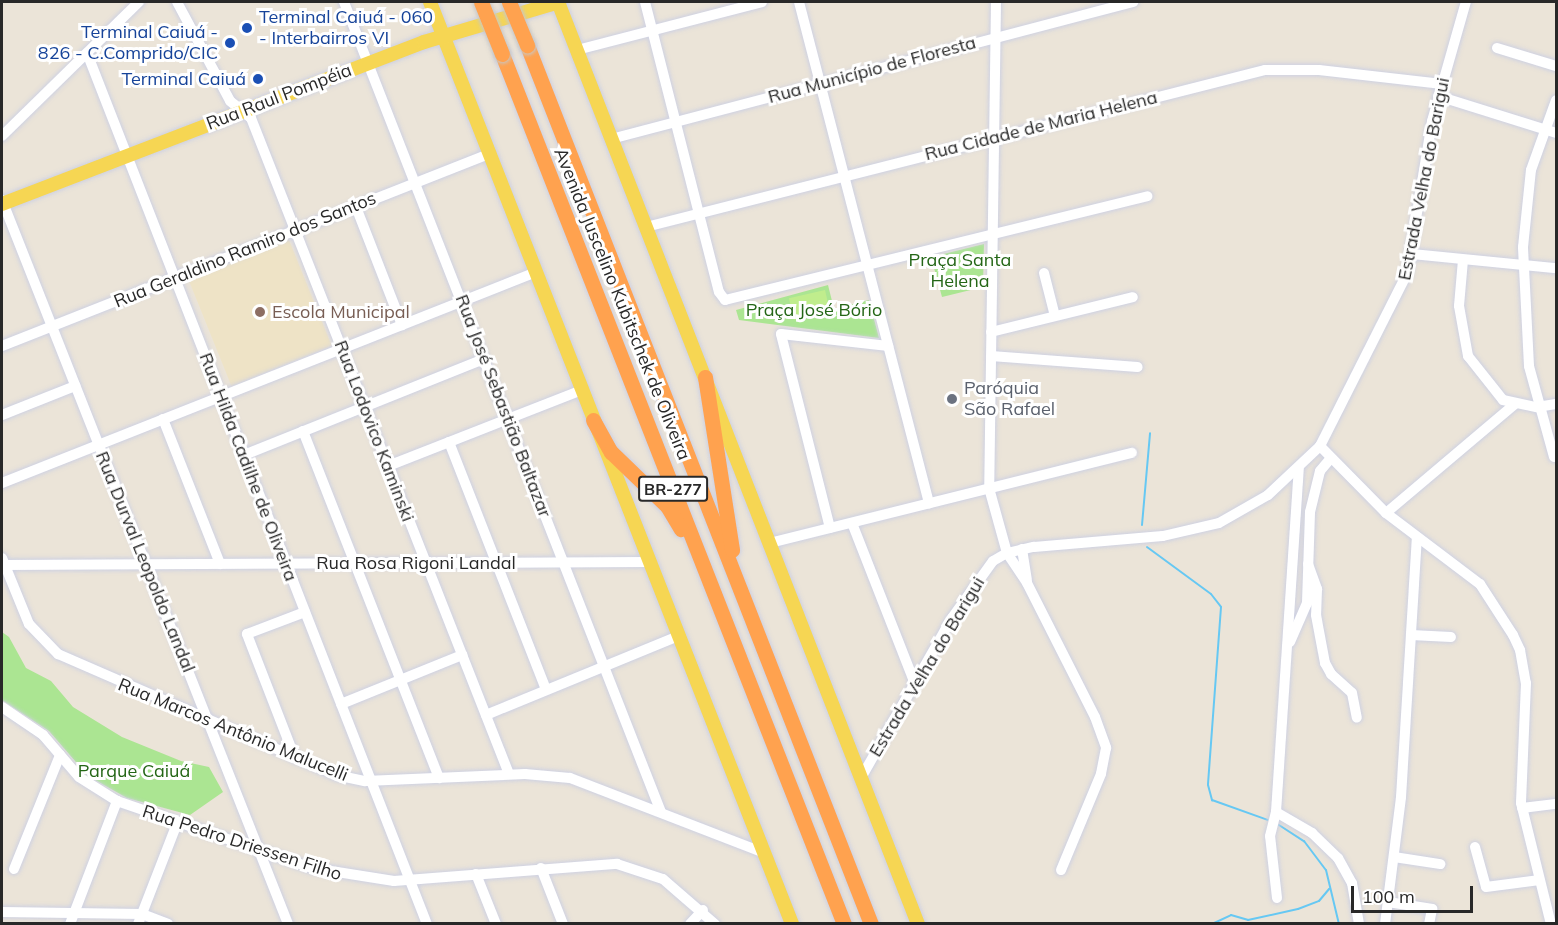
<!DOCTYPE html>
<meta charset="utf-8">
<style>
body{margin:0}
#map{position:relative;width:1558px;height:925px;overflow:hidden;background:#ebe4d8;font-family:Mulish,sans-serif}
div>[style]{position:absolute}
.education>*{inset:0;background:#eee3c6;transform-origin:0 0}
.green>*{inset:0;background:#abe592}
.pitch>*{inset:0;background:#c0ed8d;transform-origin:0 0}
.stream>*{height:2px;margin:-1px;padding:0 1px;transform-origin:1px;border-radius:1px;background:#66c8f3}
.roads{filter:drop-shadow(0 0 2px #ced1e2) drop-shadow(0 0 2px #ced1e2)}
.minor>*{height:10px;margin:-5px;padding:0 5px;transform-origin:5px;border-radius:5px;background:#fff}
.major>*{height:14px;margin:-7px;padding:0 7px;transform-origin:7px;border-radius:7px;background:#f6d653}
.highway>*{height:15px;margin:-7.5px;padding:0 7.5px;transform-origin:7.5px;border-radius:7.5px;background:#ffa24f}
.bridges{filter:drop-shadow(0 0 2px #c7c7c7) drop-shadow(0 0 2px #c7c7c7)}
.highway-bridge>*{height:15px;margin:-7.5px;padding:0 7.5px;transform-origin:7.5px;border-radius:7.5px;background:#ffa24f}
.dots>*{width:16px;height:16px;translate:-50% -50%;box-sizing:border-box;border:3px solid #fff;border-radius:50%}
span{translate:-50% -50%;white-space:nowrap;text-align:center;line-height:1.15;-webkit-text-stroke:6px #fff;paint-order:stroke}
.shield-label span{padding:2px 4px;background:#fff;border:2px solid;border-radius:4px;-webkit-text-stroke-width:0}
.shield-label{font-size:16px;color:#282828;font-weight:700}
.transit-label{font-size:18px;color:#164399}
.left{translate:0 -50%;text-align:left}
.right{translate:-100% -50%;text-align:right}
.street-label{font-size:18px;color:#282828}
.park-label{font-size:18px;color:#246616}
.education-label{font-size:18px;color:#785e54}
.worship-label{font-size:18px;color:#5b616d}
.frame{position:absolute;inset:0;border:3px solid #282828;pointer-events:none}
.scale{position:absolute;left:1351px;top:886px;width:122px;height:27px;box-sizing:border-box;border:3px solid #282828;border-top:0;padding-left:8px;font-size:18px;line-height:21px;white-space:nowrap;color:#282828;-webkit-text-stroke:4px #fff;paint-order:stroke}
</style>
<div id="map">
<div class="education">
<div style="left:289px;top:240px;width:114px;height:108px;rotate:68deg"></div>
</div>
<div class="green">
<div style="clip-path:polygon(984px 244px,983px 287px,942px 297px,931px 257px)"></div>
<div style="clip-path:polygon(828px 285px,834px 309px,869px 300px,879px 338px,739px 320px,736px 310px)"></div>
<div style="clip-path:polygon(2px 632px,9px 637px,26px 668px,51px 681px,73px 707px,122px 737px,181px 761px,209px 767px,223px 792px,190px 815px,127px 798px,88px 776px,49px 731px,2px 700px)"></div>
</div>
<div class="pitch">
<div style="left:825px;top:290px;width:22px;height:37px;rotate:77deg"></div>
</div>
<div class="stream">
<div style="left:1142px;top:525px;width:92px;rotate:-85deg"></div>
<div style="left:1147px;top:547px;width:79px;rotate:36.3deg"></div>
<div style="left:1211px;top:594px;width:16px;rotate:52deg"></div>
<div style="left:1221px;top:607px;width:178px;rotate:94.2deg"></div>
<div style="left:1208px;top:785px;width:16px;rotate:75deg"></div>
<div style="left:1212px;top:800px;width:59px;rotate:19.7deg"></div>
<div style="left:1279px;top:825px;width:30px;rotate:33deg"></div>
<div style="left:1304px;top:841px;width:36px;rotate:53deg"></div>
<div style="left:1326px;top:870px;width:56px;rotate:76.5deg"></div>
<div style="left:1212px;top:924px;width:21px;rotate:-25deg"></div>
<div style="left:1231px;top:915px;width:18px;rotate:16deg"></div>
<div style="left:1248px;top:920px;width:51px;rotate:-12.4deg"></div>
<div style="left:1298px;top:909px;width:22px;rotate:-21deg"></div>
<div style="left:1319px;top:901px;width:16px;rotate:-50deg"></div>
</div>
<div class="roads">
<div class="minor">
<div style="left:177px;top:2px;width:112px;rotate:61.8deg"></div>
<div style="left:230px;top:101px;width:27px;rotate:39deg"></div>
<div style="left:251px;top:118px;width:705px;rotate:68.53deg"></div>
<div style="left:344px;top:2px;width:870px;rotate:68.63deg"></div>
<div style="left:645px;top:2px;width:299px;rotate:75.7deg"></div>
<div style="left:719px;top:292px;width:10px;rotate:53deg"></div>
<div style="left:725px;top:300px;width:435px;rotate:-13.8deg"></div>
<div style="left:799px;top:2px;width:518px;rotate:75.45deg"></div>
<div style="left:996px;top:2px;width:486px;rotate:90.8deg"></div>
<div style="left:989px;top:488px;width:67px;rotate:74.5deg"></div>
<div style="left:1007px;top:553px;width:36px;rotate:56deg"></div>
<div style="left:1027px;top:583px;width:150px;rotate:63.1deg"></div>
<div style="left:1095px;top:717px;width:33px;rotate:70deg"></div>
<div style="left:1106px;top:748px;width:26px;rotate:101deg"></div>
<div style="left:1101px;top:774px;width:104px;rotate:112.6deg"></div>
<div style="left:1497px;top:48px;width:62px;rotate:17deg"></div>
<div style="left:577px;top:50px;width:191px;rotate:-14.5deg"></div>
<div style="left:87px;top:53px;width:935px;rotate:68.68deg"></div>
<div style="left:1438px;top:96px;width:124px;rotate:17.4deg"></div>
<div style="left:2px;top:136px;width:192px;rotate:-44.4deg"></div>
<div style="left:611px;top:139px;width:540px;rotate:-14.71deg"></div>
<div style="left:2px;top:200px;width:778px;rotate:68.44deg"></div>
<div style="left:356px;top:207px;width:127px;rotate:68.7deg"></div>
<div style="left:646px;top:227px;width:639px;rotate:-14.23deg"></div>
<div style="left:1265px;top:70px;width:54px"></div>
<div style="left:1319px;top:70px;width:124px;rotate:6.5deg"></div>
<div style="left:1412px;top:254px;width:145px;rotate:5.6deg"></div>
<div style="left:1463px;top:260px;width:46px;rotate:95deg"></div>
<div style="left:1459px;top:306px;width:51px;rotate:79.8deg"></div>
<div style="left:1468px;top:356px;width:56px;rotate:51.5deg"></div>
<div style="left:1503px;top:400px;width:35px;rotate:12deg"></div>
<div style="left:1537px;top:407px;width:19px;rotate:-9deg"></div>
<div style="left:1044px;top:273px;width:44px;rotate:75.7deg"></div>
<div style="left:991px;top:332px;width:146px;rotate:-13.8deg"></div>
<div style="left:2px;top:346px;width:523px;rotate:-21.52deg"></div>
<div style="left:991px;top:356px;width:147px;rotate:4.3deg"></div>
<div style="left:2px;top:415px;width:79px;rotate:-21.7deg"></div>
<div style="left:163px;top:419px;width:156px;rotate:68.5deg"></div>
<div style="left:303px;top:431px;width:373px;rotate:68.6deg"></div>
<div style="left:449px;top:442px;width:266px;rotate:68.6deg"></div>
<div style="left:1320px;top:446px;width:94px;rotate:45.4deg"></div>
<div style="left:1386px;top:513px;width:118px;rotate:37.1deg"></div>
<div style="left:1480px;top:584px;width:61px;rotate:57.1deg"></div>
<div style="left:1513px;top:635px;width:17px;rotate:65deg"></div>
<div style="left:1520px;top:650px;width:34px;rotate:80deg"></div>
<div style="left:1526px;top:683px;width:120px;rotate:92.4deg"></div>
<div style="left:1521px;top:803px;width:125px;rotate:76.1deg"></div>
<div style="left:244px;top:455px;width:258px;rotate:-21.8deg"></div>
<div style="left:1554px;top:457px;width:94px;rotate:-105.4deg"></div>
<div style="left:1529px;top:366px;width:119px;rotate:-92.9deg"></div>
<div style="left:1523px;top:247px;width:77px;rotate:-84.1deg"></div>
<div style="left:1531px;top:170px;width:74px;rotate:-70.3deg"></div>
<div style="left:388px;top:466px;width:208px;rotate:-21.4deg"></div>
<div style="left:2px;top:483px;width:574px;rotate:-21.56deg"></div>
<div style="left:1386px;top:513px;width:169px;rotate:-40.2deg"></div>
<div style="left:852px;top:523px;width:173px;rotate:68.6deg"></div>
<div style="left:830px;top:528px;width:200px;rotate:-104.2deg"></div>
<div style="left:781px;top:334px;width:108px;rotate:6.4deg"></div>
<div style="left:770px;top:543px;width:373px;rotate:-14deg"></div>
<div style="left:1022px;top:549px;width:31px;rotate:81deg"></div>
<div style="left:2px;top:558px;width:71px;rotate:67.8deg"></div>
<div style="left:29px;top:624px;width:42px;rotate:46deg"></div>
<div style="left:58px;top:654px;width:303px;rotate:23.5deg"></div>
<div style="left:336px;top:775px;width:30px;rotate:12deg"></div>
<div style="left:365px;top:781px;width:160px;rotate:-2.5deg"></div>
<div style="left:525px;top:774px;width:45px;rotate:5.1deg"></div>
<div style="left:570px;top:778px;width:208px;rotate:21.1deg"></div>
<div style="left:1308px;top:564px;width:27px;rotate:70deg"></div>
<div style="left:1317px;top:589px;width:26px;rotate:92deg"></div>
<div style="left:1316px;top:615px;width:49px;rotate:79.4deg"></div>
<div style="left:1325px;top:663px;width:13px;rotate:61deg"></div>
<div style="left:1331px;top:674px;width:28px;rotate:42deg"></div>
<div style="left:1352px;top:693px;width:25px;rotate:79deg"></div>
<div style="left:2px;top:565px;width:648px;rotate:-0.27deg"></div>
<div style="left:1411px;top:635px;width:40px;rotate:2.9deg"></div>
<div style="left:1290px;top:642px;width:43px;rotate:-66.4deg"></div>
<div style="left:1307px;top:603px;width:91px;rotate:-88.1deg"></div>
<div style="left:1310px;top:512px;width:42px;rotate:-76.3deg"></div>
<div style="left:1320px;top:471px;width:17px;rotate:-50deg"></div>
<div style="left:341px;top:704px;width:131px;rotate:-22deg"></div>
<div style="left:2px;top:707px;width:50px;rotate:34.3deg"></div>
<div style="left:43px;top:735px;width:55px;rotate:49.4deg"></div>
<div style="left:79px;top:777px;width:45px;rotate:32.3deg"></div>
<div style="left:117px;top:801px;width:206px;rotate:19deg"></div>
<div style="left:312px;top:868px;width:83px;rotate:9deg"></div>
<div style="left:394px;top:881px;width:224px;rotate:-4.4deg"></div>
<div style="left:617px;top:864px;width:48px;rotate:18.1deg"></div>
<div style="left:663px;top:879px;width:69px;rotate:40.9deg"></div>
<div style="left:486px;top:715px;width:209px;rotate:-22.3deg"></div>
<div style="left:295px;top:758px;width:133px;rotate:-111.2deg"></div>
<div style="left:247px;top:634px;width:62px;rotate:-20.8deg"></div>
<div style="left:861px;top:778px;width:184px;rotate:-60.4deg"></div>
<div style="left:952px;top:618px;width:70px;rotate:-54.3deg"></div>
<div style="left:993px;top:561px;width:16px;rotate:-30deg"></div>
<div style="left:1007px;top:553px;width:28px;rotate:-13deg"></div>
<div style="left:1034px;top:547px;width:129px;rotate:-4.9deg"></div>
<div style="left:1163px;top:536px;width:57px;rotate:-13.1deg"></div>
<div style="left:1219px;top:523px;width:56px;rotate:-29.7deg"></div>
<div style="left:1268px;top:495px;width:71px;rotate:-43.3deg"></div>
<div style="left:1320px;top:446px;width:193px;rotate:-63.2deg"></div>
<div style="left:1407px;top:274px;width:155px;rotate:-80.7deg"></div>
<div style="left:1432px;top:121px;width:124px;rotate:-74.1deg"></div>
<div style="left:1522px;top:808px;width:34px;rotate:-7deg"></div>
<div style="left:1276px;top:812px;width:42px;rotate:30.3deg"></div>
<div style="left:1312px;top:833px;width:36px;rotate:44deg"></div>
<div style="left:1338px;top:858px;width:29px;rotate:61deg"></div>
<div style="left:1352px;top:883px;width:42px;rotate:80.3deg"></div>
<div style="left:1475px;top:847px;width:41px;rotate:74.6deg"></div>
<div style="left:1486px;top:887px;width:54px;rotate:-7.4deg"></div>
<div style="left:1394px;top:857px;width:47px;rotate:8.7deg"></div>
<div style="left:541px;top:868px;width:60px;rotate:68.6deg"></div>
<div style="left:14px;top:869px;width:123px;rotate:-68deg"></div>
<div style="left:476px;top:874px;width:54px;rotate:68.2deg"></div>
<div style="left:1277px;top:898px;width:62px;rotate:-96.4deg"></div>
<div style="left:1270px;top:836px;width:25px;rotate:-76deg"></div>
<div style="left:1276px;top:812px;width:344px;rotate:-86.2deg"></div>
<div style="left:1388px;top:902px;width:45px;rotate:9deg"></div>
<div style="left:1432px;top:909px;width:15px;rotate:101deg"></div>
<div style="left:2px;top:912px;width:140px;rotate:0.8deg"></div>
<div style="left:142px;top:914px;width:28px;rotate:21deg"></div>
<div style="left:70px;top:924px;width:132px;rotate:-69.1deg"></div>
<div style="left:138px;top:924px;width:110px;rotate:-68.8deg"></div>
<div style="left:690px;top:924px;width:19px;rotate:-47deg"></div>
<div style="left:1385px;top:924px;width:128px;rotate:-82.8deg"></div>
<div style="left:1401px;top:797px;width:258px;rotate:-86.5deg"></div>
</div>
<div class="major">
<div style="left:430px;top:2px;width:991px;rotate:68.56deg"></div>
<div style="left:558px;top:2px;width:990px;rotate:68.67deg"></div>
<div style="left:2px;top:204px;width:452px;rotate:-21deg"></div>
<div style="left:424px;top:42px;width:141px;rotate:-16.5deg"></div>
</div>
<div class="highway">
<div style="left:527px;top:45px;width:944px;rotate:68.63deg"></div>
<div style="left:502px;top:54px;width:935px;rotate:68.54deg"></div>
<div style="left:705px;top:377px;width:175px;rotate:81.1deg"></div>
<div style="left:593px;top:420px;width:37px;rotate:61deg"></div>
<div style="left:611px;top:452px;width:78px;rotate:44deg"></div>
<div style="left:667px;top:506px;width:27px;rotate:59deg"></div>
</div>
</div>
<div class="bridges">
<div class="highway-bridge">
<div style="left:481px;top:2px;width:56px;rotate:68deg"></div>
<div style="left:509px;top:2px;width:47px;rotate:67.3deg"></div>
</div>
</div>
<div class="dots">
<div style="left:247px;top:28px;background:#1a4fb4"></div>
<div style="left:230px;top:43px;background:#1a4fb4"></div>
<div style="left:258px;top:79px;background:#1a4fb4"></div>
<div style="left:260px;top:312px;background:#8d6e63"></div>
<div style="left:952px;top:399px;background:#6b7280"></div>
</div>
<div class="shield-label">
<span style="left:673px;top:489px">BR-277</span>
</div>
<div class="transit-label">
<span class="left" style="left:259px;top:28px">Terminal Caiuá - 060<br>- Interbairros VI</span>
<span class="right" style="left:218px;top:43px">Terminal Caiuá -<br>826 - C.Comprido/CIC</span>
<span class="right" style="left:246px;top:79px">Terminal Caiuá</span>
</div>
<div class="street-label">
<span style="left:872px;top:70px;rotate:-15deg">Rua Município de Floresta</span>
<span style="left:279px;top:97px;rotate:-21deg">Rua Raul Pompéia</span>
<span style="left:1041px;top:126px;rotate:-14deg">Rua Cidade de Maria Helena</span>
<span style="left:1424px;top:179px;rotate:-79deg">Estrada Velha do Barigui</span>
<span style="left:245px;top:250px;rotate:-22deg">Rua Geraldino Ramiro dos Santos</span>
<span style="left:622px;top:304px;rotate:68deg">Avenida Juscelino Kubitschek de Oliveira</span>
<span style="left:503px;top:406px;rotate:69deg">Rua José Sebastião Baltazar</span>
<span style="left:374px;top:431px;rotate:69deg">Rua Lodovico Kaminski</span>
<span style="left:248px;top:467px;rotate:69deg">Rua Hilda Cadilhe de Oliveira</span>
<span style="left:145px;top:562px;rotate:68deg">Rua Durval Leopoldo Landal</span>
<span style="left:416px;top:563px">Rua Rosa Rigoni Landal</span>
<span style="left:927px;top:667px;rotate:-59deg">Estrada Velha do Barigui</span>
<span style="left:233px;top:730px;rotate:22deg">Rua Marcos Antônio Malucelli</span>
<span style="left:242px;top:843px;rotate:18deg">Rua Pedro Driessen Filho</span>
</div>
<div class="park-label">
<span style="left:960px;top:271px">Praça Santa<br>Helena</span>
<span style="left:814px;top:310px">Praça José Bório</span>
<span style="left:134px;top:771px">Parque Caiuá</span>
</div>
<div class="education-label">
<span class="left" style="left:272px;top:312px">Escola Municipal</span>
</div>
<div class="worship-label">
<span class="left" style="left:964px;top:399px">Paróquia<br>São Rafael</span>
</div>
<div class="frame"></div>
<div class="scale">100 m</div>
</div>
